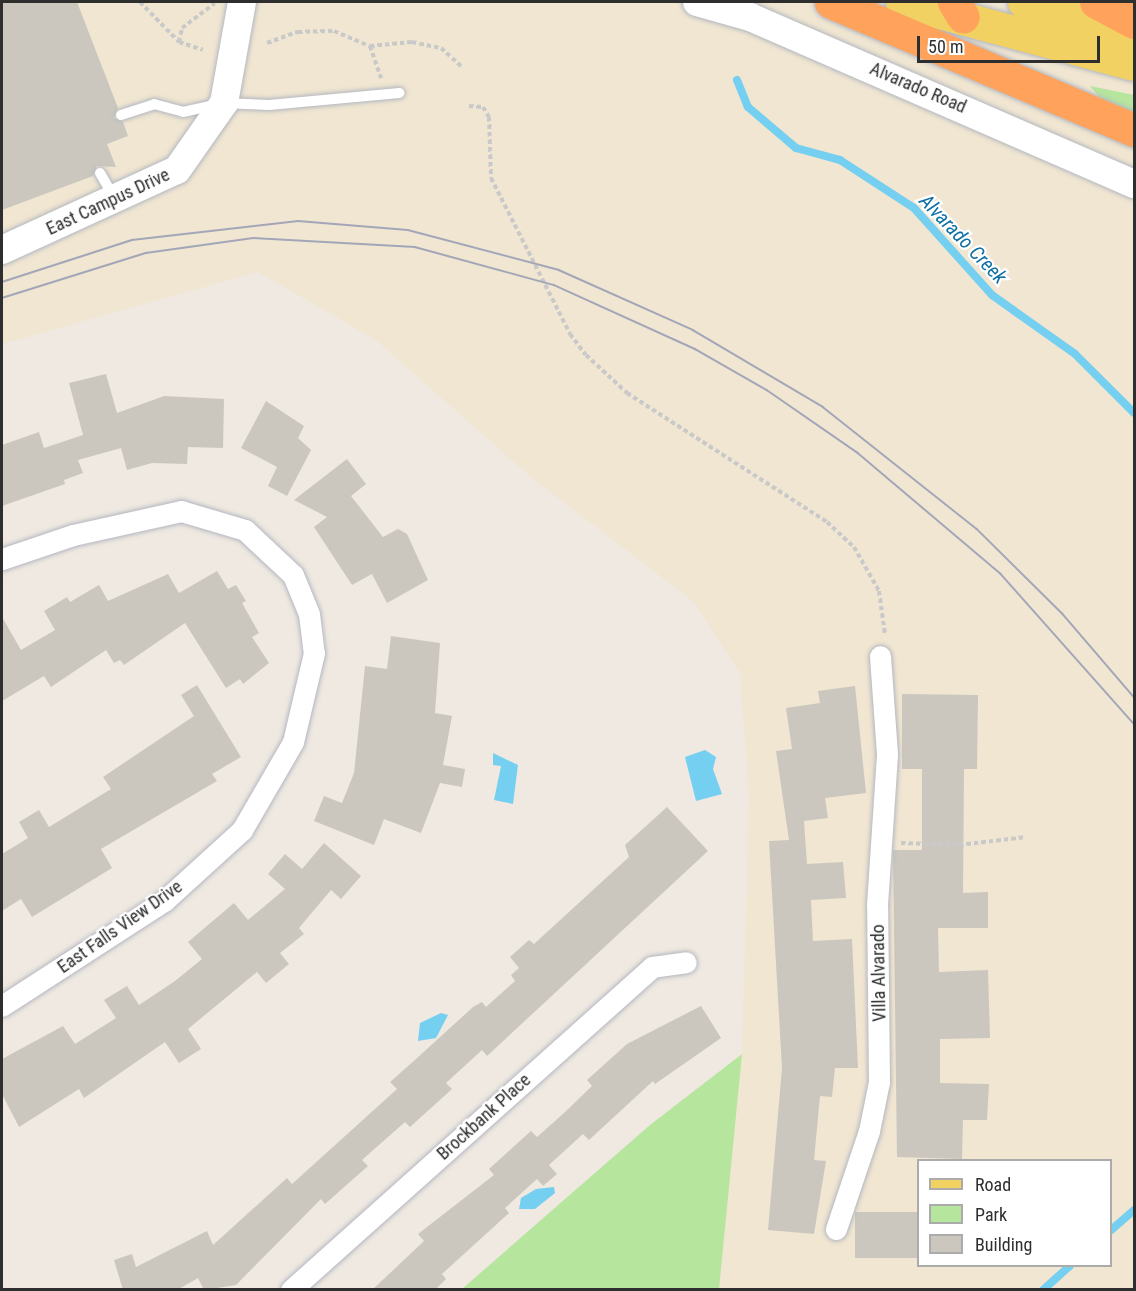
<!DOCTYPE html>
<style>
body{margin:0}
#map{position:relative;width:1136px;height:1291px;overflow:hidden;background:#efe9e1;font-family:"Roboto Condensed",sans-serif}
div>[style]{position:absolute}
.education>*{inset:0;background:#f0e6d1}
.green>*{inset:0;background:#b6e59e}
.water>*{inset:0;background:#75cff0}
.stream>*{height:8px;margin:-4px;padding:0 4px;transform-origin:4px;border-radius:4px;background:#75cff0}
.building>*{inset:0;background:#cbc7bf;transform-origin:0 0}
.path>*{height:4px;margin-top:-2px;transform-origin:0;background:repeating-linear-gradient(90deg,#c9c9c9 0 4.5px,transparent 0 7.5px)}
.roads{filter:drop-shadow(0 0 2px #b4b7c1) drop-shadow(0 0 2px #b4b7c1)}
.lane>*{height:10px;margin:-5px;padding:0 5px;transform-origin:5px;border-radius:5px;background:#fff}
.street>*{height:21px;margin:-10.5px;padding:0 10.5px;transform-origin:10.5px;border-radius:10.5px;background:#fff}
.secondary>*{height:28px;margin:-14px;padding:0 14px;transform-origin:14px;border-radius:14px;background:#fff}
.primary>*{height:33px;margin:-16.5px;padding:0 16.5px;transform-origin:16.5px;border-radius:16.5px;background:#f2d163}
.highway>*{height:33px;margin:-16.5px;padding:0 16.5px;transform-origin:16.5px;border-radius:16.5px;background:#ffa35c}
.tram>*{height:1.5px;margin:-0.75px;padding:0 0.75px;transform-origin:0.75px;border-radius:0.75px;background:#a3a6b8}
span{translate:-50% -50%;white-space:nowrap;text-align:center;line-height:1.15;-webkit-text-stroke:4.5px #fff;paint-order:stroke}
.street-label{font-size:18px;color:#2e2e2e}
.water-label{font-size:20px;color:#0d6fa3;font-style:italic}
.frame{position:absolute;inset:0;border:3px solid #2e2e2e;pointer-events:none}
.legend{position:absolute;left:917px;top:1159px;width:195px;height:108px;box-sizing:border-box;background:#fff;border:2px solid #ababab;margin:0;padding:8px 10px;list-style:none;font-size:18px;color:#2e2e2e}
.legend li{display:flex;align-items:center;gap:12px;height:30px}
.legend b{width:30px;border:2px solid #ababab}
.scale{position:absolute;left:917px;top:36px;width:183px;height:27px;box-sizing:border-box;border:3px solid #2e2e2e;border-top:0;padding-left:8px;font-size:18px;line-height:21px;white-space:nowrap;color:#2e2e2e;-webkit-text-stroke:4px #fff;paint-order:stroke}
</style>
<div id="map">
<div class="education">
<div style="clip-path:polygon(evenodd,2px 2px,1134px 2px,1134px 1289px,718px 1289px,742px 1054px,749px 797px,740px 673px,693px 601px,532px 478px,376px 340px,258px 272px,2px 344px,2px 2px,918px 1160px,1110px 1160px,1110px 1266px,918px 1266px,918px 1160px)"></div>
</div>
<div class="green">
<div style="clip-path:polygon(1090px 86px,1134px 95px,1134px 117px,1101px 99px)"></div>
<div style="clip-path:polygon(742px 1054px,719px 1289px,462px 1289px,650px 1125px)"></div>
</div>
<div class="water">
<div style="clip-path:polygon(705px 750px,716px 757px,713px 769px,722px 794px,696px 801px,685px 757px)"></div>
<div style="clip-path:polygon(493px 753px,518px 765px,513px 804px,494px 800px,501px 766px,493px 765px)"></div>
<div style="clip-path:polygon(441px 1013px,448px 1015px,436px 1038px,418px 1041px,420px 1023px)"></div>
<div style="clip-path:polygon(554px 1187px,555px 1193px,535px 1209px,519px 1209px,521px 1198px,536px 1189px)"></div>
</div>
<div class="stream">
<div style="left:737px;top:80px;width:29px;rotate:68deg"></div>
<div style="left:748px;top:107px;width:63px;rotate:40.5deg"></div>
<div style="left:796px;top:148px;width:46px;rotate:15.3deg"></div>
<div style="left:840px;top:160px;width:88px;rotate:33deg"></div>
<div style="left:914px;top:208px;width:117px;rotate:48.1deg"></div>
<div style="left:992px;top:295px;width:102px;rotate:35.4deg"></div>
<div style="left:1075px;top:354px;width:83px;rotate:45deg"></div>
<div style="left:1110px;top:1231px;width:32px;rotate:-41deg"></div>
<div style="left:1043px;top:1290px;width:36px;rotate:-42deg"></div>
</div>
<div class="building">
<div style="clip-path:polygon(2px 2px,77px 2px,118px 108px,114px 118px,123px 122px,128px 136px,107px 144px,116px 167px,97px 166px,93px 176px,2px 210px)"></div>
<div style="clip-path:polygon(106px 374px,117px 413px,164px 396px,224px 399px,223px 448px,188px 447px,187px 464px,152px 463px,127px 470px,121px 448px,78px 460px,83px 473px,64px 480px,65px 484px,2px 506px,2px 445px,39px 432px,44px 448px,83px 435px,69px 383px)"></div>
<div style="clip-path:polygon(266px 401px,304px 426px,298px 438px,311px 450px,287px 496px,268px 486px,277px 467px,241px 448px)"></div>
<div style="clip-path:polygon(347px 459px,366px 484px,351px 496px,383px 537px,398px 529px,407px 534px,428px 580px,387px 603px,372px 574px,352px 585px,314px 527px,327px 517px,294px 500px)"></div>
<div style="clip-path:polygon(217px 571px,228px 589px,236px 585px,246px 601px,242px 603px,259px 633px,252px 637px,269px 663px,243px 684px,240px 679px,226px 688px,185px 623px,124px 665px,120px 660px,114px 663px,106px 650px,51px 687px,44px 676px,2px 701px,2px 617px,21px 650px,55px 630px,44px 611px,67px 597px,70px 602px,99px 585px,108px 601px,168px 574px,179px 593px)"></div>
<div style="clip-path:polygon(391px 636px,440px 643px,435px 713px,452px 716px,443px 765px,465px 769px,462px 787px,440px 783px,421px 833px,384px 819px,374px 845px,314px 821px,324px 796px,342px 803px,354px 773px,365px 666px,387px 669px)"></div>
<div style="clip-path:polygon(197px 685px,241px 757px,212px 774px,217px 781px,101px 849px,112px 868px,32px 917px,21px 899px,2px 911px,2px 854px,28px 838px,19px 822px,39px 810px,49px 827px,111px 789px,103px 777px,194px 716px,181px 695px)"></div>
<div style="clip-path:polygon(855px 686px,866px 793px,825px 798px,828px 818px,804px 821px,807px 864px,843px 862px,846px 898px,811px 900px,813px 941px,852px 939px,858px 1068px,835px 1068px,832px 1097px,820px 1096px,814px 1160px,826px 1161px,814px 1234px,768px 1230px,782px 1068px,769px 841px,789px 840px,776px 751px,792px 749px,786px 708px,820px 703px,818px 691px)"></div>
<div style="clip-path:polygon(902px 694px,978px 695px,977px 769px,964px 769px,963px 893px,988px 892px,988px 928px,938px 928px,939px 972px,988px 970px,990px 1038px,940px 1039px,940px 1083px,989px 1084px,987px 1120px,963px 1120px,962px 1159px,897px 1157px,893px 850px,922px 850px,922px 769px,902px 769px)"></div>
<div style="clip-path:polygon(667px 807px,708px 851px,487px 1056px,482px 1050px,446px 1083px,452px 1089px,410px 1127px,405px 1122px,362px 1160px,368px 1166px,325px 1204px,321px 1199px,236px 1285px,204px 1290px,198px 1278px,177px 1290px,123px 1290px,114px 1260px,132px 1254px,136px 1267px,207px 1231px,213px 1245px,287px 1178px,292px 1184px,397px 1089px,390px 1082px,416px 1059px,473px 1007px,482px 1002px,486px 1007px,515px 981px,511px 975px,519px 968px,510px 957px,529px 940px,534px 944px,629px 857px,625px 845px)"></div>
<div style="clip-path:polygon(324px 843px,361px 876px,341px 899px,331px 890px,299px 928px,304px 934px,280px 953px,289px 964px,266px 983px,257px 972px,188px 1029px,201px 1049px,179px 1063px,165px 1042px,84px 1098px,79px 1089px,19px 1127px,2px 1094px,2px 1059px,63px 1026px,75px 1044px,116px 1018px,104px 1000px,127px 986px,139px 1005px,175px 981px,202px 959px,188px 942px,234px 903px,248px 920px,285px 889px,268px 874px,285px 854px,302px 869px)"></div>
<div style="clip-path:polygon(701px 1006px,721px 1038px,655px 1084px,653px 1081px,589px 1140px,583px 1134px,549px 1165px,557px 1174px,543px 1186px,537px 1179px,505px 1208px,509px 1213px,442px 1274px,446px 1279px,435px 1290px,372px 1290px,424px 1241px,418px 1234px,494px 1175px,489px 1169px,531px 1131px,537px 1137px,564px 1113px,592px 1086px,587px 1080px,627px 1044px)"></div>
<div style="left:855px;top:1212px;width:63px;height:46px"></div>
</div>
<div class="path">
<div style="left:140px;top:2px;width:56px;rotate:45.7deg"></div>
<div style="left:179px;top:42px;width:25px;rotate:18deg"></div>
<div style="left:179px;top:42px;width:14px;rotate:-78deg"></div>
<div style="left:182px;top:28px;width:41px;rotate:-37.1deg"></div>
<div style="left:267px;top:43px;width:33px;rotate:-20deg"></div>
<div style="left:298px;top:32px;width:36px;rotate:-2deg"></div>
<div style="left:334px;top:31px;width:39px;rotate:23deg"></div>
<div style="left:370px;top:46px;width:34px;rotate:71deg"></div>
<div style="left:370px;top:46px;width:42px;rotate:-5.4deg"></div>
<div style="left:412px;top:42px;width:30px;rotate:12deg"></div>
<div style="left:441px;top:48px;width:27px;rotate:42deg"></div>
<div style="left:469px;top:106px;width:14px;rotate:4deg"></div>
<div style="left:483px;top:107px;width:12px;rotate:59deg"></div>
<div style="left:489px;top:117px;width:61px;rotate:88.1deg"></div>
<div style="left:491px;top:178px;width:175px;rotate:63.1deg"></div>
<div style="left:570px;top:334px;width:26px;rotate:53deg"></div>
<div style="left:586px;top:355px;width:56px;rotate:42.8deg"></div>
<div style="left:627px;top:393px;width:238px;rotate:32.8deg"></div>
<div style="left:827px;top:522px;width:37px;rotate:43deg"></div>
<div style="left:854px;top:547px;width:51px;rotate:60.4deg"></div>
<div style="left:879px;top:591px;width:44px;rotate:82.2deg"></div>
<div style="left:901px;top:843px;width:58px;rotate:2deg"></div>
<div style="left:959px;top:845px;width:67px;rotate:-6.8deg"></div>
</div>
<div class="roads">
<div class="lane">
<div style="left:121px;top:115px;width:35px;rotate:-18deg"></div>
<div style="left:154px;top:104px;width:30px;rotate:15deg"></div>
<div style="left:183px;top:112px;width:42px;rotate:-12.4deg"></div>
<div style="left:224px;top:103px;width:45px;rotate:2.5deg"></div>
<div style="left:269px;top:105px;width:131px;rotate:-5.3deg"></div>
<div style="left:100px;top:173px;width:28px;rotate:60deg"></div>
</div>
<div class="street">
<div style="left:2px;top:559px;width:75px;rotate:-18.7deg"></div>
<div style="left:73px;top:535px;width:111px;rotate:-12.5deg"></div>
<div style="left:181px;top:511px;width:67px;rotate:16.5deg"></div>
<div style="left:245px;top:530px;width:66px;rotate:43.2deg"></div>
<div style="left:293px;top:575px;width:42px;rotate:67.7deg"></div>
<div style="left:309px;top:614px;width:39px;rotate:83deg"></div>
<div style="left:314px;top:653px;width:91px;rotate:103.3deg"></div>
<div style="left:293px;top:742px;width:102px;rotate:120.1deg"></div>
<div style="left:242px;top:830px;width:105px;rotate:137.7deg"></div>
<div style="left:164px;top:901px;width:193px;rotate:147.1deg"></div>
<div style="left:836px;top:1229px;width:103px;rotate:-71.4deg"></div>
<div style="left:869px;top:1131px;width:50px;rotate:-78.5deg"></div>
<div style="left:879px;top:1082px;width:177px;rotate:-90.6deg"></div>
<div style="left:877px;top:905px;width:151px;rotate:-86.2deg"></div>
<div style="left:887px;top:754px;width:98px;rotate:-94.1deg"></div>
<div style="left:291px;top:1290px;width:484px;rotate:-41.8deg"></div>
<div style="left:652px;top:967px;width:34px;rotate:-8deg"></div>
</div>
<div class="secondary">
<div style="left:697px;top:2px;width:55px;rotate:15.8deg"></div>
<div style="left:750px;top:17px;width:419px;rotate:23.5deg"></div>
<div style="left:2px;top:250px;width:192px;rotate:-24.6deg"></div>
<div style="left:177px;top:170px;width:82px;rotate:-55deg"></div>
<div style="left:224px;top:103px;width:103px;rotate:-79.9deg"></div>
</div>
<div class="primary">
<div style="left:902px;top:2px;width:240px;rotate:15deg"></div>
<div style="left:1024px;top:2px;width:114px;rotate:15.3deg"></div>
</div>
<div class="highway">
<div style="left:831px;top:2px;width:329px;rotate:22.9deg"></div>
<div style="left:954px;top:2px;width:17px;rotate:59deg"></div>
<div style="left:1096px;top:2px;width:43px;rotate:27.8deg"></div>
</div>
</div>
<div class="tram">
<div style="left:2px;top:282px;width:137px;rotate:-17.9deg"></div>
<div style="left:132px;top:240px;width:167px;rotate:-6.5deg"></div>
<div style="left:298px;top:221px;width:110px;rotate:4.7deg"></div>
<div style="left:408px;top:230px;width:156px;rotate:14.8deg"></div>
<div style="left:559px;top:270px;width:147px;rotate:24.1deg"></div>
<div style="left:693px;top:330px;width:151px;rotate:30.6deg"></div>
<div style="left:823px;top:407px;width:196px;rotate:38.4deg"></div>
<div style="left:977px;top:529px;width:120px;rotate:44.7deg"></div>
<div style="left:1062px;top:613px;width:111px;rotate:49.4deg"></div>
<div style="left:2px;top:298px;width:151px;rotate:-17.4deg"></div>
<div style="left:146px;top:253px;width:108px;rotate:-8deg"></div>
<div style="left:253px;top:238px;width:162px;rotate:3.2deg"></div>
<div style="left:415px;top:247px;width:144px;rotate:15.3deg"></div>
<div style="left:554px;top:285px;width:155px;rotate:24.4deg"></div>
<div style="left:695px;top:349px;width:83px;rotate:29.7deg"></div>
<div style="left:767px;top:390px;width:111px;rotate:34.7deg"></div>
<div style="left:858px;top:453px;width:187px;rotate:40.2deg"></div>
<div style="left:1001px;top:574px;width:200px;rotate:48.4deg"></div>
</div>
<div class="street-label">
<span style="left:918px;top:88px;rotate:23deg">Alvarado Road</span>
<span style="left:108px;top:202px;rotate:-25deg">East Campus Drive</span>
<span style="left:120px;top:927px;rotate:-35deg">East Falls View Drive</span>
<span style="left:879px;top:973px;rotate:-91deg">Villa Alvarado</span>
<span style="left:484px;top:1117px;rotate:-42deg">Brockbank Place</span>
</div>
<div class="water-label">
<span style="left:963px;top:239px;rotate:46deg">Alvarado Creek</span>
</div>
<div class="frame"></div>
<ul class="legend">
<li><b style="height:8px;background:#f2d163"></b>Road</li>
<li><b style="height:16px;background:#b6e59e"></b>Park</li>
<li><b style="height:16px;background:#cbc7bf"></b>Building</li>
</ul>
<div class="scale">50 m</div>
</div>
